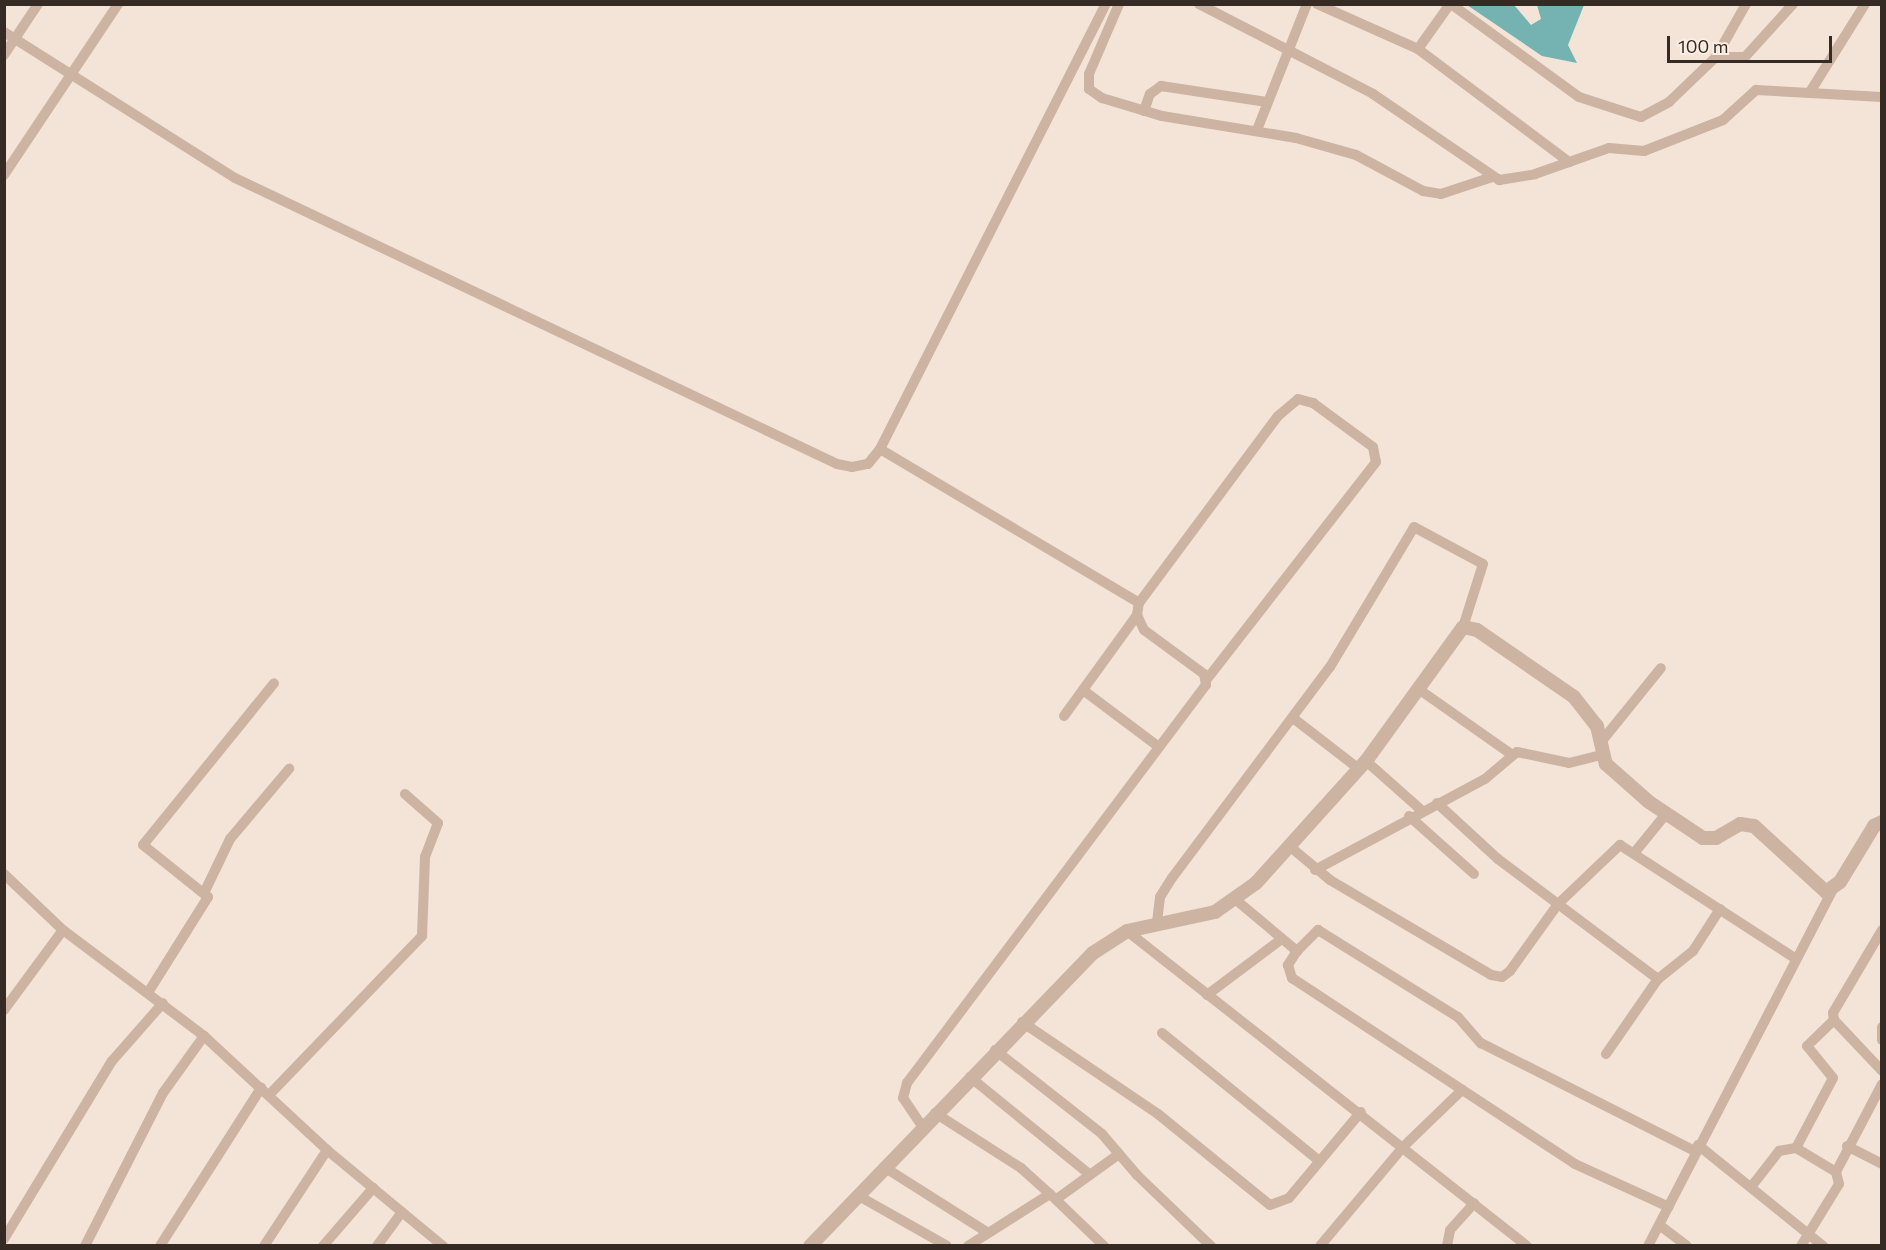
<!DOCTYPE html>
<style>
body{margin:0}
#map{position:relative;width:1886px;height:1250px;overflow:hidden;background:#f3e4d7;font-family:Commissioner,sans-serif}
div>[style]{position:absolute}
.water>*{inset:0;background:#74b3b1}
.minor>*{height:10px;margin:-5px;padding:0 5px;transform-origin:5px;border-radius:5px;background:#ccb3a2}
.tertiary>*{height:14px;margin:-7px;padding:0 7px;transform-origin:7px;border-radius:7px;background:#ccb3a2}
span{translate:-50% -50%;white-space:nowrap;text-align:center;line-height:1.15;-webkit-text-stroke:5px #fbefe4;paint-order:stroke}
.frame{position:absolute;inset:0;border:6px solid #362a25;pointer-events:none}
.scale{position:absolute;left:1667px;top:36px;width:165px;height:27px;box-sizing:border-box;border:3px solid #362a25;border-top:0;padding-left:8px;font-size:18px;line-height:21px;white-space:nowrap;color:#362a25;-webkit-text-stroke:4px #fbefe4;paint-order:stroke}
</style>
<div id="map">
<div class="water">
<div style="clip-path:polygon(1467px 5px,1514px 5px,1531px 25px,1541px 19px,1537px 5px,1584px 5px,1568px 45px,1577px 63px,1542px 56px)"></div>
</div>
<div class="minor">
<div style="left:1119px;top:4px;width:76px;rotate:113.2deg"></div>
<div style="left:1089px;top:74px;width:15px;rotate:90deg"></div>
<div style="left:1089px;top:89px;width:16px;rotate:35deg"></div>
<div style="left:1102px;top:98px;width:63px;rotate:16.7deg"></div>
<div style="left:1162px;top:116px;width:136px;rotate:9.3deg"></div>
<div style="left:1296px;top:138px;width:62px;rotate:15.8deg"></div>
<div style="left:1356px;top:155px;width:76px;rotate:28.2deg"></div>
<div style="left:1423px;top:191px;width:18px;rotate:9deg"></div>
<div style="left:1441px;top:194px;width:54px;rotate:-18.4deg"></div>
<div style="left:1199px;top:4px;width:196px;rotate:27.3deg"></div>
<div style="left:1373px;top:94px;width:153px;rotate:34.3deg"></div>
<div style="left:1499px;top:180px;width:36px;rotate:-9deg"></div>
<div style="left:1535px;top:174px;width:78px;rotate:-19.4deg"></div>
<div style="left:1609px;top:148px;width:35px;rotate:5deg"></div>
<div style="left:1644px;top:151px;width:85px;rotate:-21.4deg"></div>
<div style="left:1723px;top:120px;width:45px;rotate:-42.3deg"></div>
<div style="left:1756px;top:90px;width:126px;rotate:3.2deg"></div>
<div style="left:1317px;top:4px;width:111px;rotate:24deg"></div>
<div style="left:1418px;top:49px;width:55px;rotate:-54.6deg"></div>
<div style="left:1451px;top:4px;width:158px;rotate:36deg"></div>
<div style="left:1579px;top:97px;width:65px;rotate:17.9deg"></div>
<div style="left:1641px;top:117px;width:32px;rotate:-28deg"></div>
<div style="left:1669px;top:102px;width:65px;rotate:-43.8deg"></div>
<div style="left:1716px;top:57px;width:61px;rotate:-60.5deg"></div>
<div style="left:4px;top:32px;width:273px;rotate:32.3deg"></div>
<div style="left:235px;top:178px;width:666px;rotate:25.41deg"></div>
<div style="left:837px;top:464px;width:15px;rotate:11deg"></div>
<div style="left:852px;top:467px;width:16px;rotate:-11deg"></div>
<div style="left:868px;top:464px;width:19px;rotate:-51deg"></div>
<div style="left:880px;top:449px;width:499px;rotate:-63.1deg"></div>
<div style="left:1418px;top:49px;width:189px;rotate:36.8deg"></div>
<div style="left:4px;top:55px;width:61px;rotate:-56.3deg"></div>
<div style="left:1716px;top:57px;width:29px"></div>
<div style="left:1745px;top:57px;width:72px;rotate:-47.8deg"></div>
<div style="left:1810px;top:92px;width:104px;rotate:-58deg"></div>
<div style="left:1144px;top:111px;width:18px;rotate:-71deg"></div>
<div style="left:1150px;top:94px;width:14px;rotate:-36deg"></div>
<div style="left:1161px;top:86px;width:107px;rotate:8.6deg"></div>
<div style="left:1257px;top:130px;width:136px;rotate:-68.4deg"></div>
<div style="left:4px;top:175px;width:206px;rotate:-56.3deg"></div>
<div style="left:880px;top:449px;width:301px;rotate:30.7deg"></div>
<div style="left:1139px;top:603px;width:233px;rotate:-53.4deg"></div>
<div style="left:1278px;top:416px;width:26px;rotate:-40deg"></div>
<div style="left:1298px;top:399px;width:16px;rotate:15deg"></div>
<div style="left:1313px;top:403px;width:74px;rotate:36.3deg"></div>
<div style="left:1373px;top:447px;width:15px;rotate:79deg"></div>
<div style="left:1376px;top:462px;width:275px;rotate:127.9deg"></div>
<div style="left:1417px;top:688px;width:115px;rotate:35.1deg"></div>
<div style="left:1083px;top:690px;width:95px;rotate:36.9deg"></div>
<div style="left:1064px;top:716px;width:125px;rotate:-54.1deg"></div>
<div style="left:1293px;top:718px;width:83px;rotate:37.7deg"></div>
<div style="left:1601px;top:742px;width:95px;rotate:-51deg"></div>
<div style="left:1366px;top:761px;width:72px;rotate:41.6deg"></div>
<div style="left:1437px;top:803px;width:83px;rotate:42.6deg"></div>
<div style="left:1498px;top:859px;width:200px;rotate:36.9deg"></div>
<div style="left:1409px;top:816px;width:87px;rotate:41.7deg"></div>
<div style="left:1288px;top:845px;width:55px;rotate:39.8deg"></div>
<div style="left:1330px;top:880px;width:187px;rotate:30.5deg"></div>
<div style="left:1491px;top:975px;width:11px;rotate:10deg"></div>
<div style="left:1502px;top:977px;width:10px;rotate:-37deg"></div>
<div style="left:1510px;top:971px;width:82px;rotate:-54.4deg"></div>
<div style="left:1558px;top:904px;width:86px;rotate:-43.6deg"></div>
<div style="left:1620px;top:845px;width:208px;rotate:32.9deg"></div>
<div style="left:1635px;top:852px;width:49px;rotate:-50.8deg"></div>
<div style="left:1315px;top:870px;width:193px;rotate:-28.2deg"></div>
<div style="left:1485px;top:779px;width:42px;rotate:-40.2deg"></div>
<div style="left:1517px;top:752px;width:53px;rotate:11.9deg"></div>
<div style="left:1569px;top:763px;width:33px;rotate:-14deg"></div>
<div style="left:4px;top:874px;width:81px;rotate:43.5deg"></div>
<div style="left:63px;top:930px;width:176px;rotate:36.9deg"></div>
<div style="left:204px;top:1036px;width:168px;rotate:42.8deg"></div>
<div style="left:327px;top:1150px;width:151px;rotate:39.6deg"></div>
<div style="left:205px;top:891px;width:58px;rotate:-64.3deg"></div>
<div style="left:230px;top:839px;width:92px;rotate:-49.9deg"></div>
<div style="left:1236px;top:900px;width:80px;rotate:39.9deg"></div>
<div style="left:1297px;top:951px;width:17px;rotate:123deg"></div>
<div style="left:1288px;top:965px;width:14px;rotate:73deg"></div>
<div style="left:1292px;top:978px;width:339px;rotate:33.3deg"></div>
<div style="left:1575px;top:1164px;width:103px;rotate:24.6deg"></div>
<div style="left:1157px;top:922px;width:25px;rotate:-83deg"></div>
<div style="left:1160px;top:897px;width:22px;rotate:-58deg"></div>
<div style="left:1172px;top:878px;width:264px;rotate:-53.2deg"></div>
<div style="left:1330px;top:667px;width:163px;rotate:-59deg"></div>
<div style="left:1414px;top:527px;width:78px;rotate:28.2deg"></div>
<div style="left:1483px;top:564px;width:66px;rotate:107.6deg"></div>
<div style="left:1882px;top:930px;width:96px;rotate:120.6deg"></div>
<div style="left:1833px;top:1013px;width:7px;rotate:82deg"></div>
<div style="left:1834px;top:1020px;width:70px;rotate:46.7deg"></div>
<div style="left:1127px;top:931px;width:509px;rotate:38.22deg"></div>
<div style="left:1297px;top:951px;width:30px;rotate:-45deg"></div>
<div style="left:1318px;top:930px;width:165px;rotate:31.9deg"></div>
<div style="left:1458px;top:1017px;width:35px;rotate:49deg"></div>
<div style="left:1481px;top:1043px;width:240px;rotate:26.8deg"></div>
<div style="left:149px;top:991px;width:111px;rotate:-57.9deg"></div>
<div style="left:208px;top:897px;width:83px;rotate:-141.3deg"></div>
<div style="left:143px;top:845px;width:208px;rotate:-51deg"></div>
<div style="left:1207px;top:995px;width:90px;rotate:-36.9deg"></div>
<div style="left:4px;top:1010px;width:99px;rotate:-53.6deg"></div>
<div style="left:1022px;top:1022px;width:164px;rotate:34.1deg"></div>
<div style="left:1158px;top:1114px;width:144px;rotate:39.1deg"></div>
<div style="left:1270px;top:1205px;width:20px;rotate:-20deg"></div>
<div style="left:1289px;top:1198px;width:112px;rotate:-50.1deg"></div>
<div style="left:1882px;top:1027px;width:13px;rotate:90deg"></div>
<div style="left:1162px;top:1033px;width:201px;rotate:39.1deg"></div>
<div style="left:995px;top:1050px;width:136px;rotate:38.1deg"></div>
<div style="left:1102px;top:1134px;width:54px;rotate:49.5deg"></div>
<div style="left:1137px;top:1175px;width:103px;rotate:43.8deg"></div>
<div style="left:1606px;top:1054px;width:91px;rotate:-55.3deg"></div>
<div style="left:1658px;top:979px;width:45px;rotate:-38.7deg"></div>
<div style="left:1693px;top:951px;width:50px;rotate:-57.3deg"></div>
<div style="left:970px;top:1077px;width:155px;rotate:39.2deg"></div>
<div style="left:269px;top:1095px;width:221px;rotate:-46.1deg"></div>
<div style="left:422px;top:936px;width:79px;rotate:-87.8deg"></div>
<div style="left:425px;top:857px;width:36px;rotate:-69deg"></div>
<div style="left:438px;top:823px;width:44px;rotate:-138.7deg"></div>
<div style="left:935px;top:1113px;width:102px;rotate:32.6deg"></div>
<div style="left:1021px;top:1168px;width:39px;rotate:42deg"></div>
<div style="left:922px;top:1126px;width:34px;rotate:-124deg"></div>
<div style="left:903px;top:1098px;width:16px;rotate:-75deg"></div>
<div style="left:907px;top:1083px;width:498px;rotate:-53.1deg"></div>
<div style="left:1206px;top:685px;width:11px;rotate:-100deg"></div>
<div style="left:1204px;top:674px;width:74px;rotate:-143.7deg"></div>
<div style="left:1144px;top:630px;width:17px;rotate:-115deg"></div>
<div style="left:1137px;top:615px;width:12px;rotate:-81deg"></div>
<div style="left:1698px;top:1145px;width:161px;rotate:38.9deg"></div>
<div style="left:1847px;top:1146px;width:39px;rotate:27deg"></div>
<div style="left:884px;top:1167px;width:122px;rotate:32.3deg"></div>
<div style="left:1836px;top:1172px;width:99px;rotate:-62.4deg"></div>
<div style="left:1751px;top:1187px;width:46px;rotate:-52.1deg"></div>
<div style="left:1779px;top:1151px;width:17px;rotate:-10deg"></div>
<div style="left:857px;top:1195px;width:103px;rotate:29.5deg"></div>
<div style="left:1058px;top:1198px;width:75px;rotate:-35.8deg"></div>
<div style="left:1662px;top:1227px;width:31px;rotate:37deg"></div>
<div style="left:4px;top:1239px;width:208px;rotate:-58.8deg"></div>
<div style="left:112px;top:1061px;width:77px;rotate:-48.7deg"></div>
<div style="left:85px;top:1246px;width:172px;rotate:-63deg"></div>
<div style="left:163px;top:1093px;width:70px;rotate:-54.3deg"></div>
<div style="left:160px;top:1246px;width:188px;rotate:-57.4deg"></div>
<div style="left:264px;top:1246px;width:115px;rotate:-56.7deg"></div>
<div style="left:323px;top:1246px;width:77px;rotate:-49.2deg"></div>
<div style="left:377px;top:1246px;width:42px;rotate:-53.7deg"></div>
<div style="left:968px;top:1246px;width:97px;rotate:-32.4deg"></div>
<div style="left:1050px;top:1194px;width:75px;rotate:43.9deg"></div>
<div style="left:1320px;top:1246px;width:131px;rotate:-50deg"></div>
<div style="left:1404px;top:1146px;width:81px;rotate:-44deg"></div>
<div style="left:1447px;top:1246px;width:16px;rotate:-79deg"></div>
<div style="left:1450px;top:1230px;width:36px;rotate:-48deg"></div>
<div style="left:1648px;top:1246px;width:400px;rotate:-62.6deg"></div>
<div style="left:1801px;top:1246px;width:73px;rotate:-58.5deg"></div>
<div style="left:1839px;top:1184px;width:12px;rotate:-104deg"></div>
<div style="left:1836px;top:1172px;width:47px;rotate:-149deg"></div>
<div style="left:1796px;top:1148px;width:79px;rotate:-62.1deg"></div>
<div style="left:1833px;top:1078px;width:41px;rotate:-129.1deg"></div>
<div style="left:1807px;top:1046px;width:37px;rotate:-44deg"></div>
</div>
<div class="tertiary">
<div style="left:810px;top:1246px;width:407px;rotate:-46deg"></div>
<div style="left:1093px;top:953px;width:40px;rotate:-32.9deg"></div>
<div style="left:1127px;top:931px;width:90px;rotate:-12.2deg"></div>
<div style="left:1215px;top:912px;width:50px;rotate:-35.3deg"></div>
<div style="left:1256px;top:883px;width:164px;rotate:-48deg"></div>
<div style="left:1366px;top:761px;width:165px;rotate:-54.1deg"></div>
<div style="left:1463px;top:627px;width:14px;rotate:12deg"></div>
<div style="left:1477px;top:630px;width:118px;rotate:34.6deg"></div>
<div style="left:1574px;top:697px;width:37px;rotate:52deg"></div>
<div style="left:1597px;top:726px;width:39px;rotate:77deg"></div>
<div style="left:1606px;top:764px;width:57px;rotate:41.5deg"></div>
<div style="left:1649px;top:802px;width:65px;rotate:33.7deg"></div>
<div style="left:1703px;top:838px;width:13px"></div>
<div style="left:1716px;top:838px;width:28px;rotate:-30deg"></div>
<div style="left:1740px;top:824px;width:14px;rotate:8deg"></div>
<div style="left:1754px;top:826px;width:98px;rotate:42.5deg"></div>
<div style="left:1826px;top:892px;width:17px;rotate:-36deg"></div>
<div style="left:1840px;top:882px;width:66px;rotate:-58.7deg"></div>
<div style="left:1874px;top:826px;width:9px;rotate:-27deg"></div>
</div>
<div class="frame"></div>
<div class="scale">100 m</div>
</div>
